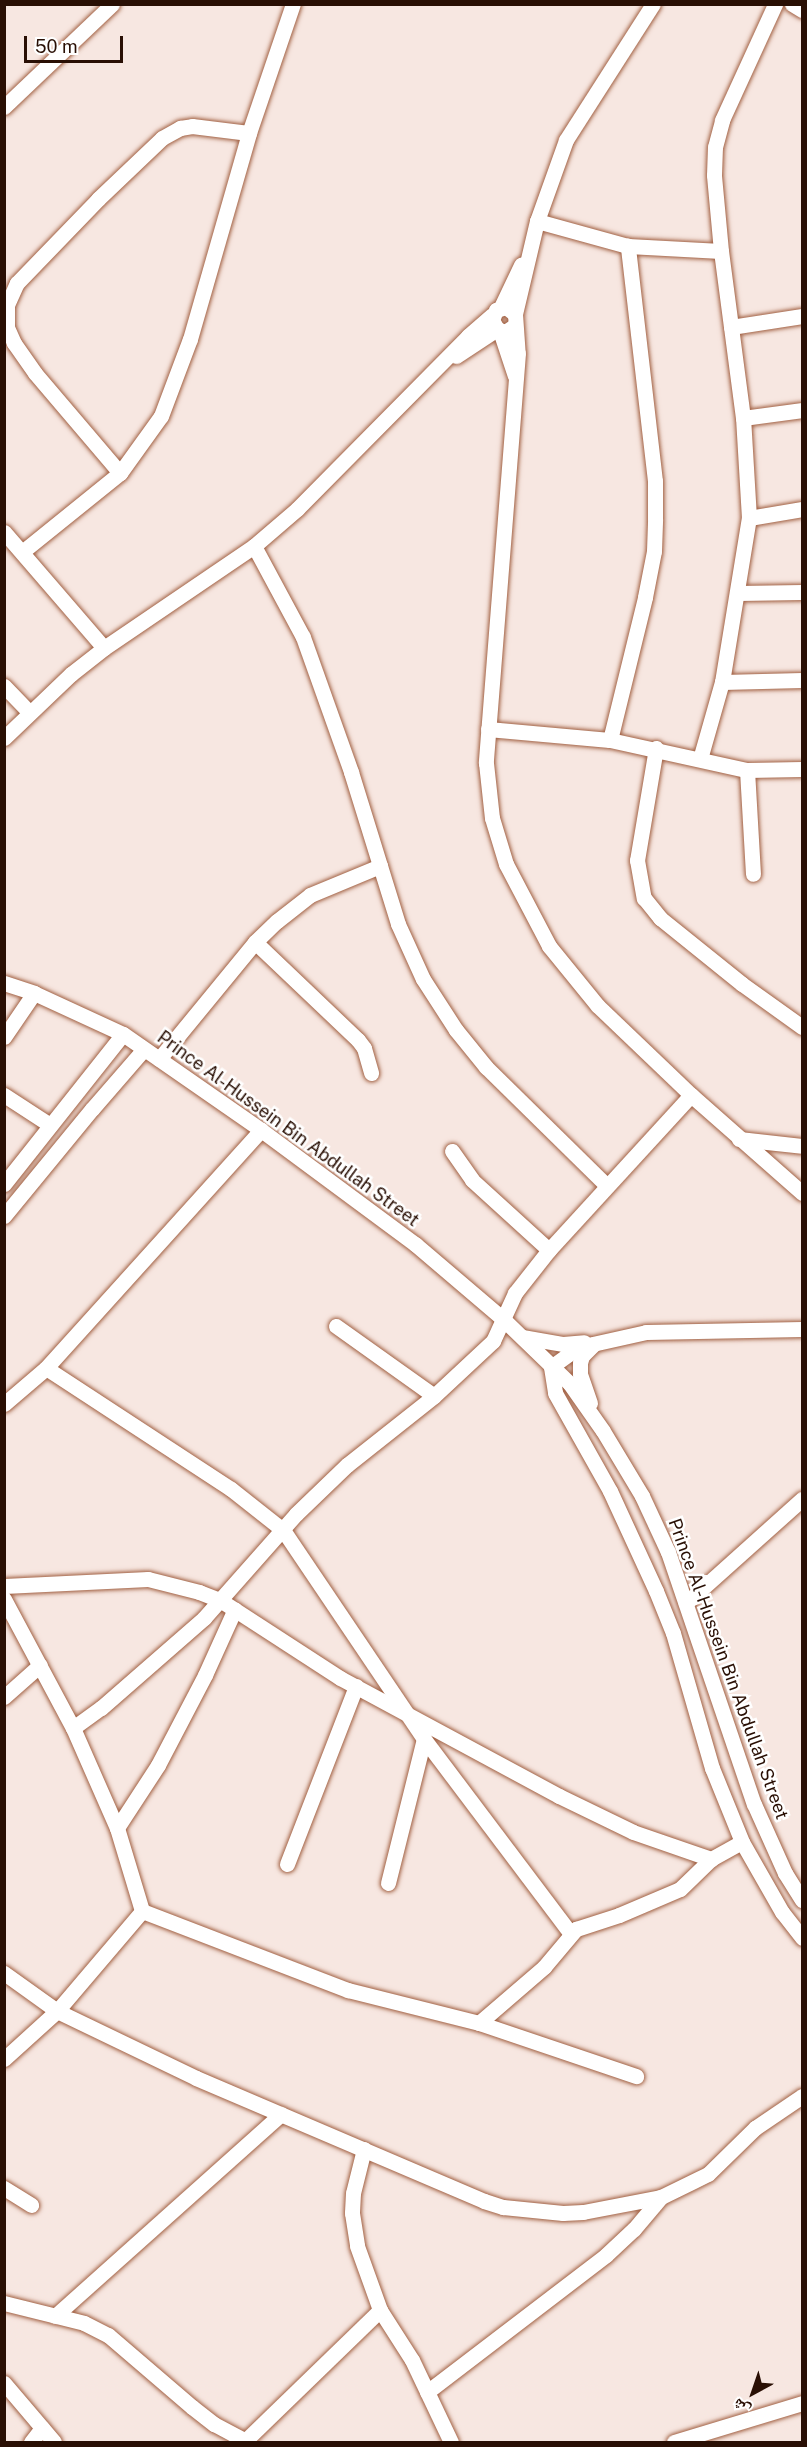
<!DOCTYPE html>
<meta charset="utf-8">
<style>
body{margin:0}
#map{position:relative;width:807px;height:2447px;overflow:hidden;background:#f7e7e1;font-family:"Public Sans","Noto Naskh Arabic",sans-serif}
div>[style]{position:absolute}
.roads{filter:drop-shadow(0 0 2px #a16042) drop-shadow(0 0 2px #a16042)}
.minor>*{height:15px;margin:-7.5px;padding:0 7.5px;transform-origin:7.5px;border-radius:7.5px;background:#fff}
span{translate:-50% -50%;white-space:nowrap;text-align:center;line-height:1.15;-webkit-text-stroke:5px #fff;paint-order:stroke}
.street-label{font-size:18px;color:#290f04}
.frame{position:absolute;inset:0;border:6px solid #290f04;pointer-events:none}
.north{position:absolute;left:723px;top:2363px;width:60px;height:60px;-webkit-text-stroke:4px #fff;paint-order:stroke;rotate:220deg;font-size:16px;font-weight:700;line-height:24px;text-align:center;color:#290f04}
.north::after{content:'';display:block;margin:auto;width:21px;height:27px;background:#290f04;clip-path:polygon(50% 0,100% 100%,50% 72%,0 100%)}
.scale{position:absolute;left:24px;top:36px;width:99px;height:27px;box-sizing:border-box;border:3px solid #290f04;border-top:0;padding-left:8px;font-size:18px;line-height:21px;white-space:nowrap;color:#290f04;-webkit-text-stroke:4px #fff;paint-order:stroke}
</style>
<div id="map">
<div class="roads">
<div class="minor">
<div style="left:792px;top:4px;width:12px;rotate:31deg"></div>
<div style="left:4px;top:107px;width:149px;rotate:-43.6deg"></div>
<div style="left:537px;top:221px;width:94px;rotate:15.4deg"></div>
<div style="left:628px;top:246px;width:93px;rotate:3.1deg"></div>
<div style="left:501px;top:307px;width:47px;rotate:-64.5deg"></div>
<div style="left:515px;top:314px;width:96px;rotate:-76.7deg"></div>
<div style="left:537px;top:221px;width:86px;rotate:-70.3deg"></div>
<div style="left:566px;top:140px;width:161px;rotate:-57.4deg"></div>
<div style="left:514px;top:326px;width:11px;rotate:146deg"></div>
<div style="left:505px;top:332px;width:9px;rotate:-159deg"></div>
<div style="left:497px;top:329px;width:10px;rotate:-119deg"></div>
<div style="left:492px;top:320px;width:11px;rotate:-68deg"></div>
<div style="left:496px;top:310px;width:10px;rotate:-17deg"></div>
<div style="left:506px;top:307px;width:11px;rotate:38deg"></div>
<div style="left:515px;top:314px;width:39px;rotate:86deg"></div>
<div style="left:518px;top:353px;width:411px;rotate:94.5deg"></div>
<div style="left:486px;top:763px;width:55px;rotate:83.8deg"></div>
<div style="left:492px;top:818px;width:48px;rotate:73.1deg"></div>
<div style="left:506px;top:864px;width:93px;rotate:62.3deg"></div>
<div style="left:549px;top:946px;width:77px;rotate:50.8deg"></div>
<div style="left:598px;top:1006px;width:129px;rotate:43.7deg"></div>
<div style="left:691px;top:1095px;width:148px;rotate:41.4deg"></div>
<div style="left:731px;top:327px;width:72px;rotate:-8.8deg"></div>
<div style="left:500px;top:331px;width:47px;rotate:71.6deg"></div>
<div style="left:456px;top:356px;width:49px;rotate:-33.4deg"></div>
<div style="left:743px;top:418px;width:60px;rotate:-7.7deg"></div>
<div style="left:120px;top:473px;width:131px;rotate:-130.4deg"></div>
<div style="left:35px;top:373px;width:37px;rotate:-125deg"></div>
<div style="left:14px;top:343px;width:17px;rotate:-114deg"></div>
<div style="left:7px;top:327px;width:22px;rotate:-90deg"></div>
<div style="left:7px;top:305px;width:24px;rotate:-66deg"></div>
<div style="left:17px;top:283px;width:117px;rotate:-46deg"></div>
<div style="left:98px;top:199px;width:88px;rotate:-43.6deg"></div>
<div style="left:162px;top:138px;width:21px;rotate:-29deg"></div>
<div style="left:180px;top:128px;width:12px;rotate:-9deg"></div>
<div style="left:192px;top:126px;width:57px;rotate:7deg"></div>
<div style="left:749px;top:518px;width:54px;rotate:-9.6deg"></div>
<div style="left:4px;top:532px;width:153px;rotate:49.2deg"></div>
<div style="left:254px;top:546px;width:103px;rotate:61.7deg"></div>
<div style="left:303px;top:637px;width:143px;rotate:70.4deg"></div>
<div style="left:351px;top:772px;width:159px;rotate:72.8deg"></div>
<div style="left:398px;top:924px;width:60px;rotate:65.6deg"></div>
<div style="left:423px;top:979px;width:61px;rotate:57.1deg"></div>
<div style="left:456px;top:1030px;width:48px;rotate:51deg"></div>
<div style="left:486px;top:1067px;width:168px;rotate:44.5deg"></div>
<div style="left:22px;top:552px;width:126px;rotate:-38.9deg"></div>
<div style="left:120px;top:473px;width:70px;rotate:-54.3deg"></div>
<div style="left:161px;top:416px;width:82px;rotate:-69.4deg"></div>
<div style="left:190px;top:339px;width:214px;rotate:-74deg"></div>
<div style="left:249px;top:133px;width:136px;rotate:-71.2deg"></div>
<div style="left:738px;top:593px;width:64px;rotate:-0.9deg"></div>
<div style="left:722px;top:682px;width:80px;rotate:-1.4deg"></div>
<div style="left:4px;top:686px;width:37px;rotate:46deg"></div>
<div style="left:488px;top:729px;width:122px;rotate:5.2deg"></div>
<div style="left:610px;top:740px;width:140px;rotate:12.4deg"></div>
<div style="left:747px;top:770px;width:55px;rotate:-1deg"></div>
<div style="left:4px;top:738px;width:93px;rotate:-43.7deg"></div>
<div style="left:71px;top:674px;width:42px;rotate:-38.2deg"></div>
<div style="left:104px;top:648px;width:181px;rotate:-34.2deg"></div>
<div style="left:254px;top:546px;width:57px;rotate:-40.7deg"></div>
<div style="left:297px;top:509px;width:243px;rotate:-45.3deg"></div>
<div style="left:468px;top:336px;width:32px;rotate:-41deg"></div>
<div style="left:610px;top:740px;width:147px;rotate:-76.2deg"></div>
<div style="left:645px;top:597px;width:47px;rotate:-78.9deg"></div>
<div style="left:654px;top:551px;width:32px;rotate:-88deg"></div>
<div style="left:655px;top:519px;width:38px;rotate:-90deg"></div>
<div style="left:655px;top:481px;width:237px;rotate:-96.6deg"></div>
<div style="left:656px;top:748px;width:114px;rotate:99.6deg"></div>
<div style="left:637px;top:860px;width:39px;rotate:80deg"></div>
<div style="left:644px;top:898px;width:26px;rotate:51deg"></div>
<div style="left:660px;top:918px;width:105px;rotate:38.8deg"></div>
<div style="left:742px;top:984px;width:74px;rotate:35.6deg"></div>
<div style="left:700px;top:759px;width:80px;rotate:-74.1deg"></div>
<div style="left:722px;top:682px;width:166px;rotate:-80.7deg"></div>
<div style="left:749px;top:518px;width:100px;rotate:-93.4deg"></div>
<div style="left:743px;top:418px;width:168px;rotate:-97.5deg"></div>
<div style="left:721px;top:251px;width:76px;rotate:-95.3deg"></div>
<div style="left:714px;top:175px;width:28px;rotate:-88deg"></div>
<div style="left:715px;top:147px;width:28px;rotate:-75deg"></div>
<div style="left:722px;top:120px;width:128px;rotate:-65.4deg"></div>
<div style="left:747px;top:770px;width:104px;rotate:86.7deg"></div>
<div style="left:255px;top:942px;width:142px;rotate:43.6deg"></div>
<div style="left:358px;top:1040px;width:10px;rotate:53deg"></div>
<div style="left:364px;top:1048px;width:26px;rotate:74deg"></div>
<div style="left:4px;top:983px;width:32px;rotate:18deg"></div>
<div style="left:34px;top:993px;width:98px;rotate:24.7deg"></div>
<div style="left:123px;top:1034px;width:168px;rotate:34.8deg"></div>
<div style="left:261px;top:1130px;width:192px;rotate:36.5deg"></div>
<div style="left:415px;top:1244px;width:116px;rotate:40.4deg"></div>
<div style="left:503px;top:1319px;width:93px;rotate:44.1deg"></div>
<div style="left:570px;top:1384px;width:57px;rotate:54.9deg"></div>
<div style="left:603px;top:1431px;width:76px;rotate:59deg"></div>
<div style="left:642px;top:1496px;width:62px;rotate:65.1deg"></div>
<div style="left:668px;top:1552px;width:266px;rotate:71.2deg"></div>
<div style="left:754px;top:1804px;width:76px;rotate:65.8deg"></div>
<div style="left:785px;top:1873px;width:32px;rotate:58deg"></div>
<div style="left:4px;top:1037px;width:53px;rotate:-55.7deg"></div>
<div style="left:159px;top:1059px;width:151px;rotate:-50.6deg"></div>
<div style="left:255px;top:942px;width:30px;rotate:-44deg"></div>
<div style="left:277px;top:921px;width:42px;rotate:-38.2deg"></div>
<div style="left:310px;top:895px;width:76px;rotate:-22.5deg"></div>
<div style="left:4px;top:1095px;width:55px;rotate:33.1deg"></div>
<div style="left:739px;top:1139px;width:63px;rotate:6.3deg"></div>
<div style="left:452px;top:1151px;width:35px;rotate:55deg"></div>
<div style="left:472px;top:1180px;width:104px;rotate:42.3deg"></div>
<div style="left:4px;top:1184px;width:191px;rotate:-51.6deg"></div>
<div style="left:4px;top:1216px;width:139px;rotate:-50.6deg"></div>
<div style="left:92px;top:1109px;width:79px;rotate:-49.1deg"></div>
<div style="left:336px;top:1326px;width:120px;rotate:35.5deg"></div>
<div style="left:522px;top:1337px;width:42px;rotate:9.7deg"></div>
<div style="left:563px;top:1344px;width:21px;rotate:-5deg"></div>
<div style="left:551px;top:1367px;width:26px;rotate:81deg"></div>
<div style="left:555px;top:1393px;width:112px;rotate:60.7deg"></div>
<div style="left:610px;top:1491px;width:110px;rotate:65.3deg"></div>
<div style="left:656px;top:1591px;width:45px;rotate:68deg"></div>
<div style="left:673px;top:1633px;width:141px;rotate:73.9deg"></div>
<div style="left:712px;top:1768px;width:80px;rotate:67.9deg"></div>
<div style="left:742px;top:1842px;width:81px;rotate:60.3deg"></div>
<div style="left:782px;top:1912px;width:33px;rotate:52deg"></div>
<div style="left:551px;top:1367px;width:34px;rotate:-36deg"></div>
<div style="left:579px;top:1347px;width:69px;rotate:-12.6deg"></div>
<div style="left:646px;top:1332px;width:156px;rotate:-1.1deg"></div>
<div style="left:46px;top:1368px;width:221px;rotate:33.2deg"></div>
<div style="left:231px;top:1489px;width:66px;rotate:38.3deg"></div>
<div style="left:283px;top:1530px;width:252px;rotate:56deg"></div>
<div style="left:424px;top:1739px;width:243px;rotate:53deg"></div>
<div style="left:590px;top:1403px;width:31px;rotate:-109deg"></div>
<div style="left:580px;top:1374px;width:11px;rotate:-90deg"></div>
<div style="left:580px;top:1363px;width:7px;rotate:-74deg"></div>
<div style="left:582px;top:1356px;width:17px;rotate:-45deg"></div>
<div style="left:4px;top:1404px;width:55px;rotate:-40.6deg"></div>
<div style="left:46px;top:1368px;width:321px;rotate:-47.9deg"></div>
<div style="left:4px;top:1586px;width:144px;rotate:-2.8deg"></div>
<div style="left:148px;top:1579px;width:53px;rotate:14.3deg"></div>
<div style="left:199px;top:1592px;width:22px;rotate:21deg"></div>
<div style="left:220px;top:1600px;width:143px;rotate:33deg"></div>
<div style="left:340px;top:1678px;width:249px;rotate:28.3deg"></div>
<div style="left:559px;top:1796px;width:82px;rotate:25.9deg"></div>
<div style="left:633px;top:1832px;width:83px;rotate:19.1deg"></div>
<div style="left:4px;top:1599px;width:146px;rotate:61.9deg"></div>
<div style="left:73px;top:1728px;width:34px;rotate:-36deg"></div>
<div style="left:101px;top:1708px;width:137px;rotate:-41.1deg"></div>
<div style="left:204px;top:1618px;width:139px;rotate:-48.5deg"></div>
<div style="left:296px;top:1514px;width:71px;rotate:-43.9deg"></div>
<div style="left:347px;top:1465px;width:111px;rotate:-38.4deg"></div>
<div style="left:434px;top:1396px;width:81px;rotate:-43deg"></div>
<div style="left:493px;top:1341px;width:53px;rotate:-65.4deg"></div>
<div style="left:515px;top:1293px;width:55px;rotate:-51.7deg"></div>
<div style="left:549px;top:1250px;width:210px;rotate:-47.5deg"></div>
<div style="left:686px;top:1603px;width:156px;rotate:-41.9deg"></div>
<div style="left:4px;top:1697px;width:48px;rotate:-41.6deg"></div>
<div style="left:73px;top:1728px;width:109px;rotate:66.3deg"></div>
<div style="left:117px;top:1828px;width:87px;rotate:73.2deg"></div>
<div style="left:117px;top:1828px;width:75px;rotate:-56.9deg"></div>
<div style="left:158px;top:1765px;width:102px;rotate:-62.4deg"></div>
<div style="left:205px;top:1675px;width:72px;rotate:-65.6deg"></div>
<div style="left:287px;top:1864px;width:191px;rotate:-68.8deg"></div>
<div style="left:388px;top:1883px;width:148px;rotate:-76deg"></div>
<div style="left:142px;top:1911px;width:221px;rotate:21deg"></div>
<div style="left:348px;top:1990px;width:135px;rotate:14.1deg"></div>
<div style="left:479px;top:2023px;width:166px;rotate:18.7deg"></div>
<div style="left:4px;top:1973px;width:65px;rotate:35.6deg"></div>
<div style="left:57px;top:2011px;width:131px;rotate:-49.6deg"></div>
<div style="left:479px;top:2023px;width:86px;rotate:-40.7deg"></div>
<div style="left:544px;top:1967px;width:50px;rotate:-49.9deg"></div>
<div style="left:576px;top:1929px;width:45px;rotate:-18deg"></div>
<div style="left:619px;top:1915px;width:66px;rotate:-23.1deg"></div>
<div style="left:680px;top:1889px;width:43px;rotate:-44.1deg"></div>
<div style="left:711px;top:1859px;width:35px;rotate:-29deg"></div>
<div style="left:4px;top:2059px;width:72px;rotate:-42.2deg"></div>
<div style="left:57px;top:2011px;width:154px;rotate:25.7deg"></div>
<div style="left:196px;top:2078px;width:313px;rotate:23.1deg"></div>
<div style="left:484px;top:2201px;width:20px;rotate:18deg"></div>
<div style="left:503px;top:2207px;width:60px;rotate:5.7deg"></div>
<div style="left:563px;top:2213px;width:20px;rotate:-3deg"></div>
<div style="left:583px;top:2212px;width:79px;rotate:-10.9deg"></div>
<div style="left:661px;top:2197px;width:52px;rotate:-26.1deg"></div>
<div style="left:708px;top:2174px;width:66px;rotate:-44.4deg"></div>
<div style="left:755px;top:2128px;width:57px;rotate:-34.2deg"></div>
<div style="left:364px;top:2149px;width:45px;rotate:104deg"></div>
<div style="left:353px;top:2193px;width:20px;rotate:93deg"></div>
<div style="left:352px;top:2213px;width:33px;rotate:81deg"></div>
<div style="left:357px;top:2246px;width:68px;rotate:70.2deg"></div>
<div style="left:380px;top:2310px;width:59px;rotate:57.4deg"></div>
<div style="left:412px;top:2360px;width:91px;rotate:64.6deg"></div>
<div style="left:4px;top:2188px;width:32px;rotate:32deg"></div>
<div style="left:4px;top:2303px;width:82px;rotate:14deg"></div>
<div style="left:84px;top:2323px;width:27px;rotate:27deg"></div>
<div style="left:108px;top:2335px;width:111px;rotate:40.6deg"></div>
<div style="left:192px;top:2407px;width:28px;rotate:38deg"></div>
<div style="left:214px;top:2424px;width:38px;rotate:28deg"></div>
<div style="left:55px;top:2316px;width:303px;rotate:-41.8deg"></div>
<div style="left:4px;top:2383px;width:77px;rotate:49.7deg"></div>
<div style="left:427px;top:2392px;width:225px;rotate:-37.4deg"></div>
<div style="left:606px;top:2255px;width:38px;rotate:-43deg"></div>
<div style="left:634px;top:2229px;width:42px;rotate:-49.8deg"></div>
<div style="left:245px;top:2441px;width:188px;rotate:-44.1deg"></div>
<div style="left:31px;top:2442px;width:18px;rotate:-52deg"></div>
<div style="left:674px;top:2442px;width:134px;rotate:-16.9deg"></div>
</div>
</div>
<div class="street-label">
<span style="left:288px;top:1129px;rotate:36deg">Prince Al-Hussein Bin Abdullah Street</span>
<span style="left:728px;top:1669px;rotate:70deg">Prince Al-Hussein Bin Abdullah Street</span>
</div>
<div class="frame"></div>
<div class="north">ش</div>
<div class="scale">50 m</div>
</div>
